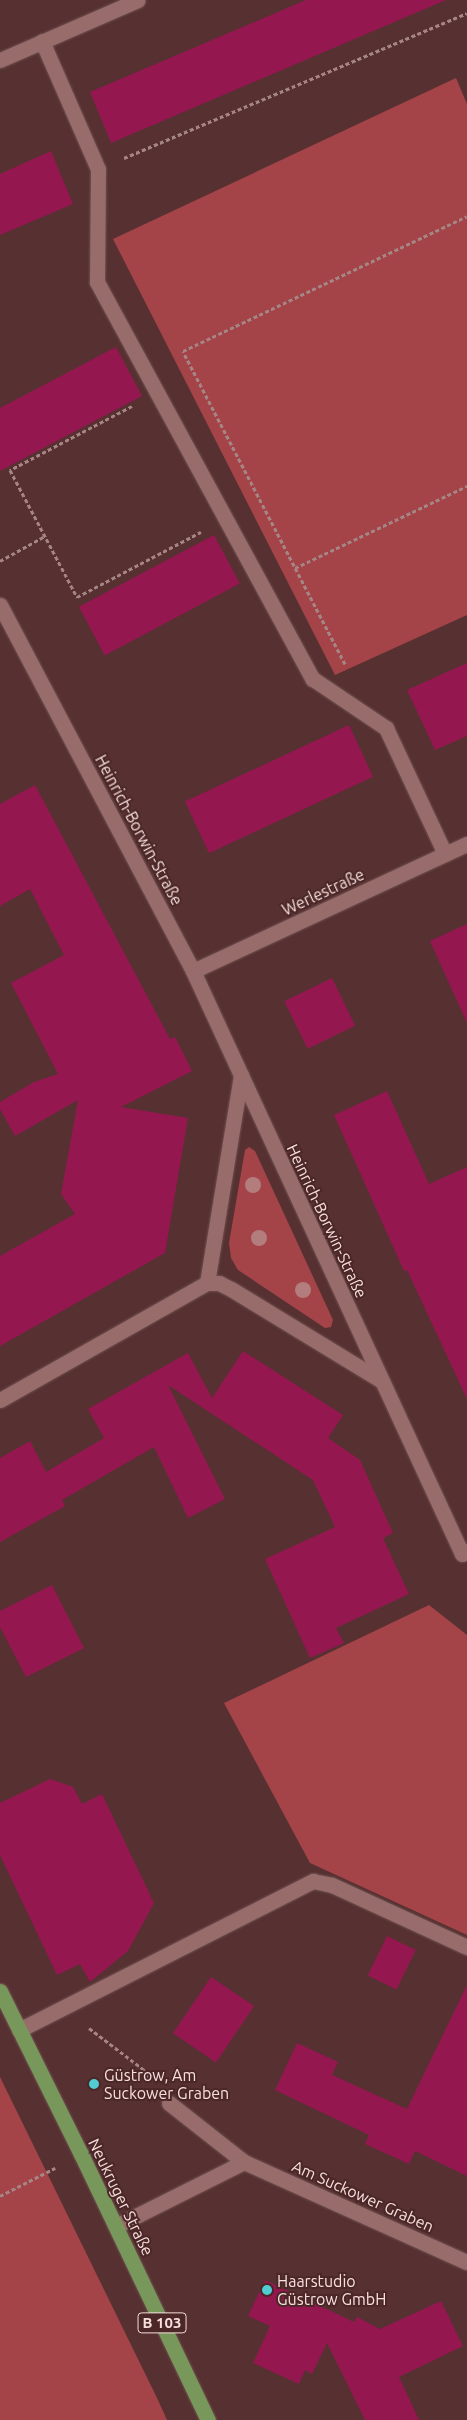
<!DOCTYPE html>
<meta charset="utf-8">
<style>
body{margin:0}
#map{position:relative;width:467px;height:2420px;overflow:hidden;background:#573131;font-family:Ubuntu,sans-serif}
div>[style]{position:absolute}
.green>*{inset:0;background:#a44448}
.building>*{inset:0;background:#941750;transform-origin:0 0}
.path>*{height:3px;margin-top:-1.5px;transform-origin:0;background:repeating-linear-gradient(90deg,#a58685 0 4px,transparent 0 6.5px)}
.roads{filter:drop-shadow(0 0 1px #705050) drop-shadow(0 0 1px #705050)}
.minor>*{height:15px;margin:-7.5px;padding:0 7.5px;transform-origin:7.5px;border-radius:7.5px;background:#976c6b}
.major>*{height:15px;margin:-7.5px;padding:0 7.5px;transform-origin:7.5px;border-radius:7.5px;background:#78985b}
.trees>*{width:16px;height:16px;margin:-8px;border-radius:50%;background:#b37d7d}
.dots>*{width:14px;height:14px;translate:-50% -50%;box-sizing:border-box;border:2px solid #4b2727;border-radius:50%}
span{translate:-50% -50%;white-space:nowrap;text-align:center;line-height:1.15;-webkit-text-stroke:4px #4b2727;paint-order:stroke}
.shield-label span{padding:1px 4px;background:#4b2727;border:1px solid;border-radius:4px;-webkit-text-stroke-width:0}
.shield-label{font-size:15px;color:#f8dfde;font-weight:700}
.street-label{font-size:16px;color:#f8dfde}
.poi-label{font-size:16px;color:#f8dfde}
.left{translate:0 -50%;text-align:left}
</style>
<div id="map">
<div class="green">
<div style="clip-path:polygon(456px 78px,467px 104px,467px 615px,335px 675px,113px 239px)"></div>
<div style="clip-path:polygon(249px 1147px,255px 1151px,333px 1320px,331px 1327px,325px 1328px,238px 1270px,231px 1258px,229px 1243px,245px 1150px)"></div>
<div style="clip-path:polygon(429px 1605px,467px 1635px,467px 1935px,310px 1863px,224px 1703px)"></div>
<div style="clip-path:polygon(0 2077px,158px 2400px,167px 2420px,0 2420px)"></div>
</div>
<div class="building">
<div style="clip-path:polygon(306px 0,446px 0,111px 143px,90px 92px)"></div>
<div style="clip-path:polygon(51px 151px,73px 204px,0 235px,0 174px)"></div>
<div style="clip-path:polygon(116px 347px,142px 396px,0 471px,0 408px)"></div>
<div style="left:214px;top:535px;width:55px;height:153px;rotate:62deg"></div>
<div style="clip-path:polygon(467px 663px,467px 736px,435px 750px,407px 690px)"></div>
<div style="left:349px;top:725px;width:57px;height:181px;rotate:65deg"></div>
<div style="clip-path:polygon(35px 785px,170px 1039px,175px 1037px,192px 1071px,121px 1107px,188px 1118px,165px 1253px,0 1346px,0 1256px,75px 1214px,61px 1194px,78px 1100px,15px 1136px,0 1109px,0 1102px,34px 1082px,58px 1074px,11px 983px,64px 955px,30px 889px,0 906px,0 804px)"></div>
<div style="clip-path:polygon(467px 924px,467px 1023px,430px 941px)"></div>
<div style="left:332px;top:978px;width:53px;height:53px;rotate:64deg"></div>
<div style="clip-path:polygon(387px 1091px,429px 1184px,467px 1167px,467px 1399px,407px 1270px,404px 1271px,334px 1115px)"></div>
<div style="clip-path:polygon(243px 1351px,343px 1415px,328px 1438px,360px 1460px,393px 1533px,383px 1538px,409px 1594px,336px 1628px,344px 1643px,310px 1658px,265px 1559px,335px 1527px,313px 1480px,168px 1385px,225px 1499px,188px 1518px,154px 1447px,62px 1500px,65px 1506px,0 1542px,0 1458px,30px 1441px,46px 1472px,104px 1438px,88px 1409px,188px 1353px,212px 1398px)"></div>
<div style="clip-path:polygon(52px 1585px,84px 1648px,26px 1677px,0 1627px,0 1611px)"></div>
<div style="clip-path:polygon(50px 1779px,73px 1787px,82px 1804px,102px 1794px,154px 1903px,128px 1951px,90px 1982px,80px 1964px,57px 1975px,0 1855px,0 1803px)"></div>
<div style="left:387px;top:1936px;width:32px;height:44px;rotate:26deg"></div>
<div style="left:211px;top:1977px;width:52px;height:68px;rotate:34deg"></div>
<div style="clip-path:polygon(467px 1985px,467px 2176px,415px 2151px,409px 2164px,365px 2144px,369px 2135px,275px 2090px,297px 2043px,338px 2062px,332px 2075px,407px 2109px)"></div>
<div style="clip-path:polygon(265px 2280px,354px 2322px,357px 2317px,380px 2329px,441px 2301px,463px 2346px,399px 2377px,419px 2420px,365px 2420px,327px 2343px,312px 2374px,305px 2370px,299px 2384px,253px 2363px,270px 2326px,248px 2316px)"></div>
</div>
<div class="path">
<div style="left:124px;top:158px;width:372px;rotate:-22.9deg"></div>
<div style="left:132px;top:406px;width:138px;rotate:152.3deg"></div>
<div style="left:10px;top:470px;width:144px;rotate:62.2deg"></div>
<div style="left:77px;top:597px;width:140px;rotate:-27.7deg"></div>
<div style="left:0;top:561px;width:51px;rotate:-29.1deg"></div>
<div style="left:295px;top:568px;width:191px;rotate:-25.5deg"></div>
<div style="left:345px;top:664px;width:352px;rotate:-117.4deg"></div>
<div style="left:183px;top:351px;width:314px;rotate:-25.4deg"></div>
<div style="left:89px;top:2028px;width:68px;rotate:37.2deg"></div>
<div style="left:143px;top:2069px;width:14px;rotate:54deg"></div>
<div style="left:0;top:2196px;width:62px;rotate:-27deg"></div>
</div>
<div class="roads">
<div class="minor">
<div style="left:42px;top:41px;width:140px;rotate:66.4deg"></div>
<div style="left:98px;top:169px;width:113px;rotate:90.5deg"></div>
<div style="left:97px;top:282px;width:452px;rotate:61.5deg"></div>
<div style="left:313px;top:679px;width:88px;rotate:33.9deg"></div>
<div style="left:386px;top:728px;width:139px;rotate:64.9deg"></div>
<div style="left:0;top:60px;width:150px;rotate:-23.5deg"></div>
<div style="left:0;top:605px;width:414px;rotate:62.2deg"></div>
<div style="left:193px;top:971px;width:642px;rotate:65.23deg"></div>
<div style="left:462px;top:1554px;width:6px;rotate:-31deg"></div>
<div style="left:193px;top:971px;width:302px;rotate:-24.9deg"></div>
<div style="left:207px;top:1283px;width:211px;rotate:-80.7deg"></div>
<div style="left:0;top:1400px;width:238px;rotate:-29.5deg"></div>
<div style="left:207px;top:1283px;width:12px"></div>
<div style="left:219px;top:1283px;width:13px;rotate:27deg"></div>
<div style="left:231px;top:1289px;width:177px;rotate:31.4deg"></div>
<div style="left:19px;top:2030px;width:330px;rotate:-26.9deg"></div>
<div style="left:313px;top:1881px;width:19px;rotate:12deg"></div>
<div style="left:332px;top:1885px;width:149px;rotate:24.7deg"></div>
<div style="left:169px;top:2103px;width:95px;rotate:38.2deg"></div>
<div style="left:116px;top:2226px;width:143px;rotate:-26.6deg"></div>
<div style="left:244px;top:2162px;width:244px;rotate:24.2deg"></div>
</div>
<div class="major">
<div style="left:0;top:1991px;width:182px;rotate:63.6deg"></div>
<div style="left:81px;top:2154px;width:295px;rotate:64.5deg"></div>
</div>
</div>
<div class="trees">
<div style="left:253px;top:1185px"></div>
<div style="left:259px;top:1238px"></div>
<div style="left:303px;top:1290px"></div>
</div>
<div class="dots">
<div style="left:94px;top:2084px;background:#51ccd3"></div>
<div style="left:267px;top:2290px;background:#51ccd3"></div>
</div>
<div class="shield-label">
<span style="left:162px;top:2323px">B 103</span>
</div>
<div class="street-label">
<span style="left:139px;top:830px;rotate:62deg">Heinrich-Borwin-Straße</span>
<span style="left:323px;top:892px;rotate:-25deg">Werlestraße</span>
<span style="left:327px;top:1221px;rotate:65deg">Heinrich-Borwin-Straße</span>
<span style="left:363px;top:2196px;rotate:24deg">Am Suckower Graben</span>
<span style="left:121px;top:2197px;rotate:64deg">Neukruger Straße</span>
</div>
<div class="poi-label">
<span class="left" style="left:104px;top:2084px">Güstrow, Am<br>Suckower Graben</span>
<span class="left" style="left:277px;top:2290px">Haarstudio<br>Güstrow GmbH</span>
</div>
</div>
